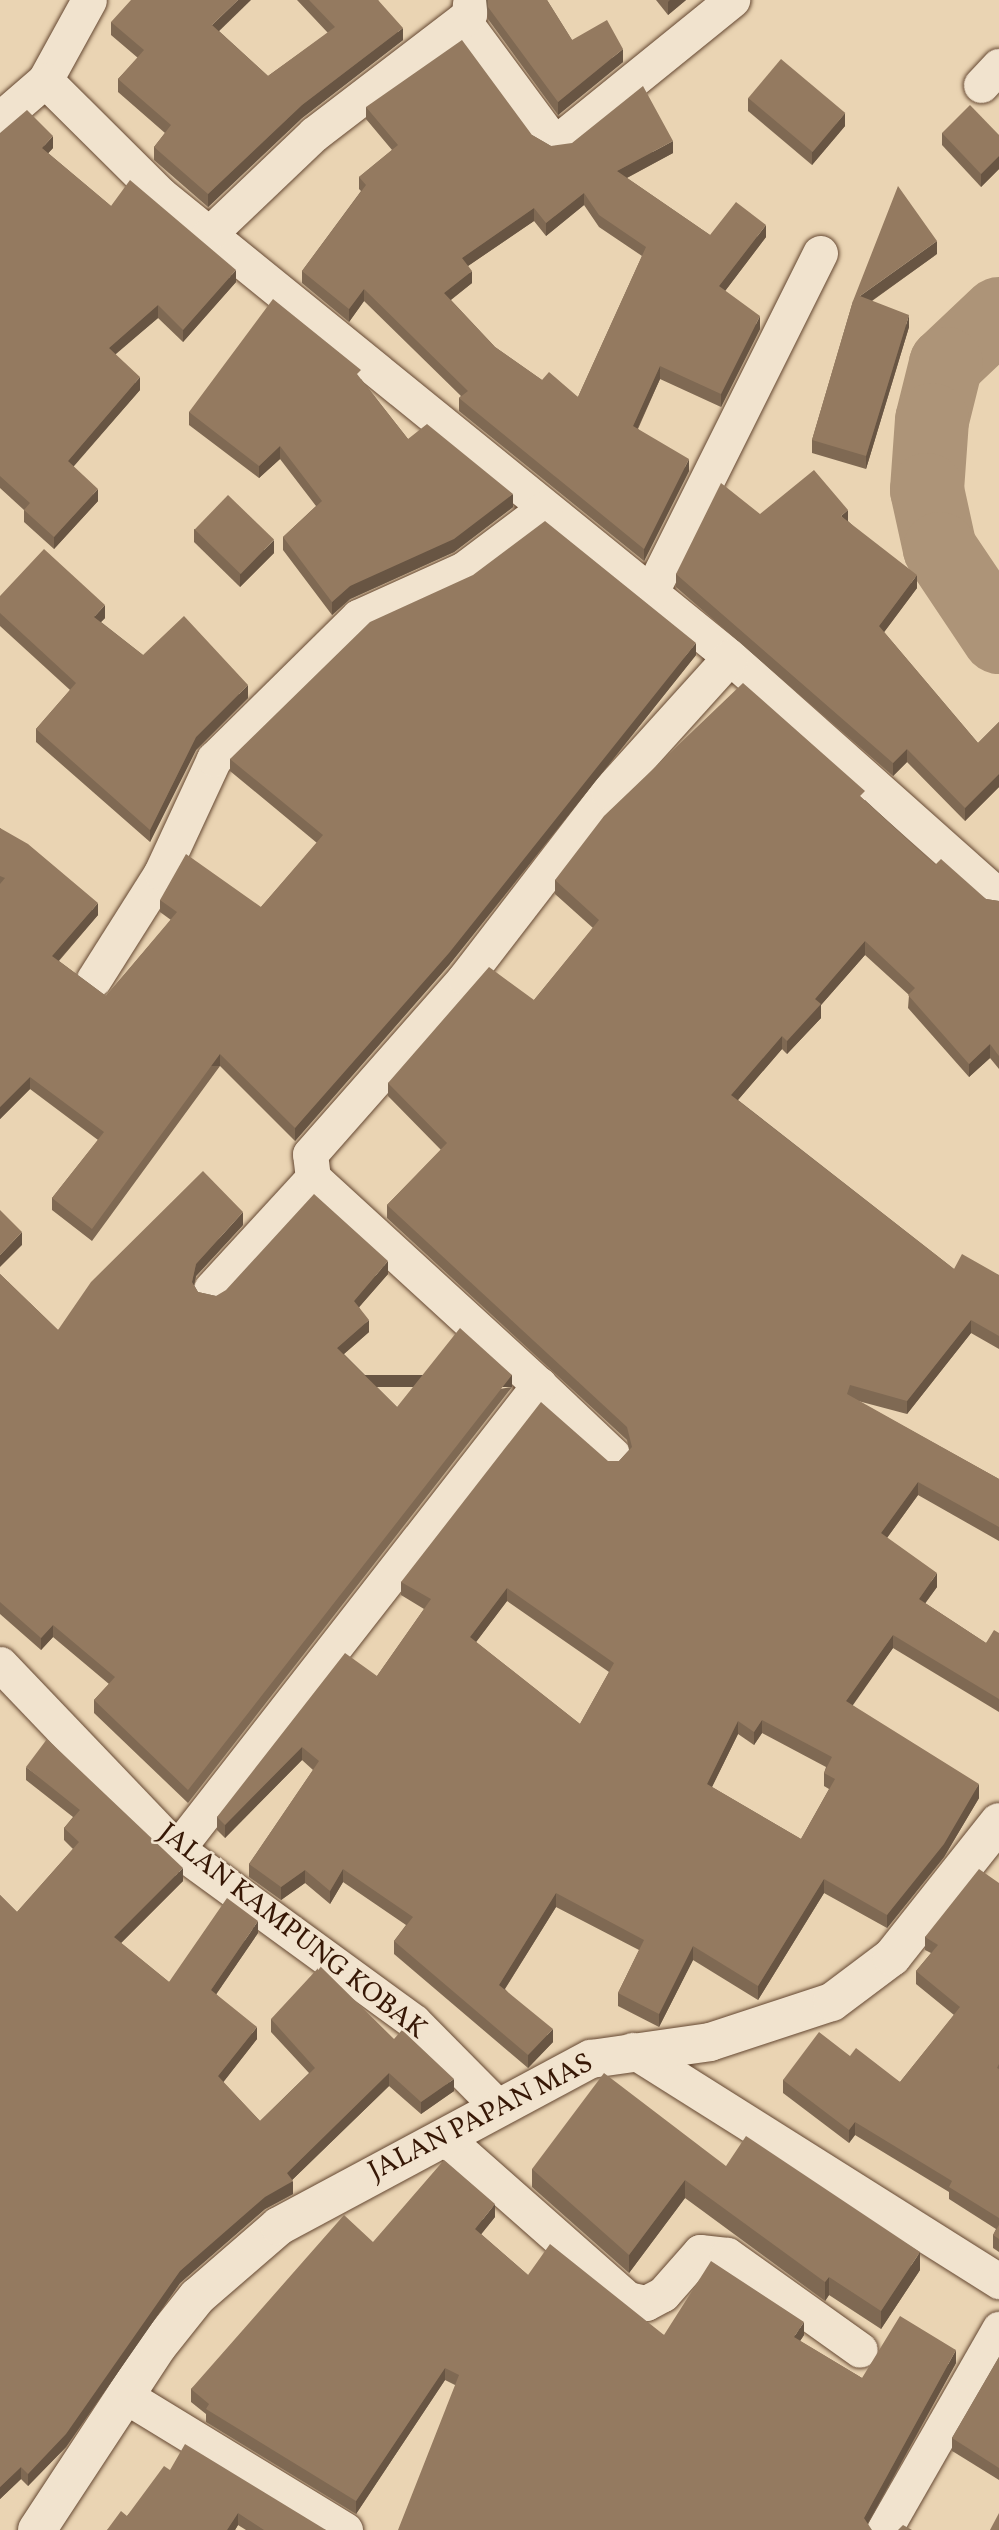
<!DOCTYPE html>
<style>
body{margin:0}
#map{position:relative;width:999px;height:2530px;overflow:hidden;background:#ead4b3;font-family:Vollkorn,serif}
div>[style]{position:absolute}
.river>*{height:74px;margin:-37px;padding:0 37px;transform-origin:37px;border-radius:37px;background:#ad9478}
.roads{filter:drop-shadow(0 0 2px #644731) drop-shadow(0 0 2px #644731)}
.street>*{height:35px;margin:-17.5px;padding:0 17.5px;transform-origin:17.5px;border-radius:17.5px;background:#f1e3ce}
.secondary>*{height:38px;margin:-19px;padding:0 19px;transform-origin:19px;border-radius:19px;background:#f1e3ce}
.wall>*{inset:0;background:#7f6953}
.shaded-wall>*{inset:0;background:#685543;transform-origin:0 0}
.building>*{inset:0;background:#947a60;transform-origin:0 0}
span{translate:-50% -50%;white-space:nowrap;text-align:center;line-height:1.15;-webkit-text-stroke:5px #f1e3ce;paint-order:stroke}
.street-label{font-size:28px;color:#371806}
</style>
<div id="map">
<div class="river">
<div style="left:999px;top:314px;width:73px;rotate:136.7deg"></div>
<div style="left:946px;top:364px;width:58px;rotate:104deg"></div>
<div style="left:932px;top:420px;width:70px;rotate:94.1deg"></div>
<div style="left:927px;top:490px;width:60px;rotate:77.6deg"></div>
<div style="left:940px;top:549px;width:106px;rotate:56.2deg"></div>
</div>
<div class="roads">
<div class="street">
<div style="left:463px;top:20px;width:143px;rotate:53.5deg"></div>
<div style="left:548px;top:135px;width:12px;rotate:24deg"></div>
<div style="left:559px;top:140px;width:223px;rotate:-39deg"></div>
<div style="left:45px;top:80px;width:91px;rotate:-61.2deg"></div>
<div style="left:981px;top:85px;width:26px;rotate:-47deg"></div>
<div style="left:0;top:119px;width:60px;rotate:-40.9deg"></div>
<div style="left:45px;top:80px;width:163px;rotate:44.8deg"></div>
<div style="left:161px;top:195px;width:733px;rotate:39.07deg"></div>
<div style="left:730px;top:657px;width:361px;rotate:41.7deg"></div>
<div style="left:209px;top:234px;width:145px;rotate:-43.6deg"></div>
<div style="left:314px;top:134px;width:195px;rotate:-37.5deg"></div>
<div style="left:469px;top:15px;width:12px;rotate:-85deg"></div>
<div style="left:650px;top:594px;width:381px;rotate:-63.5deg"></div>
<div style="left:94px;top:979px;width:125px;rotate:-57.7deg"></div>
<div style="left:161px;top:873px;width:126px;rotate:-65.1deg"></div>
<div style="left:214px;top:759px;width:202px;rotate:-44.6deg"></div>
<div style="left:358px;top:617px;width:116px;rotate:-24.4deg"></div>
<div style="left:464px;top:569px;width:101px;rotate:-37deg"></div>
<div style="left:211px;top:1289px;width:151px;rotate:-47.4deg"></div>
<div style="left:539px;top:1385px;width:102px;rotate:43.4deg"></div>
<div style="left:0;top:1664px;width:256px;rotate:46.3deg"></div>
<div style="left:177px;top:1849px;width:293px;rotate:36.1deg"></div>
<div style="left:414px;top:2022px;width:120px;rotate:45.3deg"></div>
<div style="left:177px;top:1849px;width:589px;rotate:-52.04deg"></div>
<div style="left:539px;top:1385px;width:306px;rotate:-137.5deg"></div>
<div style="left:313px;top:1178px;width:24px;rotate:-97deg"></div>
<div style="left:310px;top:1154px;width:235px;rotate:-48.6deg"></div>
<div style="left:465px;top:978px;width:235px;rotate:-52.4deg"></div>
<div style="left:608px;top:792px;width:182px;rotate:-47.9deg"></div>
<div style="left:632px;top:2050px;width:434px;rotate:32.2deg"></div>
<div style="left:444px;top:2137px;width:245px;rotate:41.4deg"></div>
<div style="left:628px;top:2299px;width:18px;rotate:13deg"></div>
<div style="left:646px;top:2303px;width:19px;rotate:-28deg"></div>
<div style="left:663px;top:2294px;width:56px;rotate:-48.6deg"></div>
<div style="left:700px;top:2252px;width:27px;rotate:6deg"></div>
<div style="left:727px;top:2255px;width:163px;rotate:35.5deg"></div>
<div style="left:124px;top:2395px;width:259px;rotate:31.4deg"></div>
<div style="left:884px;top:2530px;width:232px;rotate:-60.2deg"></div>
</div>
<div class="secondary">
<div style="left:37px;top:2530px;width:220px;rotate:-56.7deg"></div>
<div style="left:158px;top:2346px;width:63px;rotate:-51.5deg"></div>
<div style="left:197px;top:2297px;width:108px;rotate:-40.9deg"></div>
<div style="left:279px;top:2226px;width:354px;rotate:-28.2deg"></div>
<div style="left:591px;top:2059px;width:120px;rotate:-8.1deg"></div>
<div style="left:710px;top:2042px;width:128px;rotate:-18.2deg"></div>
<div style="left:832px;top:2002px;width:75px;rotate:-36.9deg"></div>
<div style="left:892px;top:1957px;width:172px;rotate:-51.6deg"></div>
</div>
</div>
<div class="wall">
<div style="clip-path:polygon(297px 0,378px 0,403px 40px,302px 118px,208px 207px,154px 160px,154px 147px,165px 133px,118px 92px,118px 79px,138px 58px,111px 35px,111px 22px,219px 31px,268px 76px,328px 33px)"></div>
<div style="clip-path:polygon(486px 0,547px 0,572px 40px,623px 62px,558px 115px,488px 19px)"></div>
<div style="clip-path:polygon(656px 0,686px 0,668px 15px)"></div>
<div style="clip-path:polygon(748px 98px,845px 126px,812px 165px,748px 111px)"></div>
<div style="clip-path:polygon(evenodd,366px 107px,532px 135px,551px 146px,673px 153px,627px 178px,710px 235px,766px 237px,725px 291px,760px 329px,721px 407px,660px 379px,638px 429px,689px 471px,644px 561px,459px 411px,459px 398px,461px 396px,364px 301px,349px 322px,302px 283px,302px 271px,361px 191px,359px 189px,359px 177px,392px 150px,366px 119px,366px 107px,584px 205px,599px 227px,642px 256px,578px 397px,542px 380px,495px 347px,451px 300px,472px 283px,468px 266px,534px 221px,546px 236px,584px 205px)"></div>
<div style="clip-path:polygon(0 133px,53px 148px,48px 153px,111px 206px,236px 282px,183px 342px,158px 318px,115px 354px,140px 390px,73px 466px,98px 501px,54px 549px,24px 522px,24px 510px,0 488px)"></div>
<div style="clip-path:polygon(942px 133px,999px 135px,999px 169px,981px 187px,942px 145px)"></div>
<div style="clip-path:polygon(937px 254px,872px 301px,909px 327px,866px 469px,812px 453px,812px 440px,853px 301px)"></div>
<div style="clip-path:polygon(361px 379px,408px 439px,513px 507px,454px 552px,350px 599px,332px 615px,283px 550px,283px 537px,316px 506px,280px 459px,259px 478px,189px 425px,189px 412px)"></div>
<div style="clip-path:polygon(760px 514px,848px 521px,917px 588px,884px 632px,978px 743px,999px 722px,999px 787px,965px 821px,907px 762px,893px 776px,676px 587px,676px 574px)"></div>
<div style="clip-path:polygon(194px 529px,274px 553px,240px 587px,194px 542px)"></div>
<div style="clip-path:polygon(0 596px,105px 618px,101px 622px,143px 655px,248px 698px,196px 750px,150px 842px,36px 742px,36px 729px,70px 690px,0 626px)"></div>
<div style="clip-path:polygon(696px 655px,449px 965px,295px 1141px,220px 1066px,92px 1241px,52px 1210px,52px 1198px,98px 1140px,30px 1089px,0 1119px,0 828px,98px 915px,59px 961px,106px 996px,171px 920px,160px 912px,160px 900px,261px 907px,317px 843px,230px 771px,230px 759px)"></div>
<div style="clip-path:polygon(evenodd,865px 800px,935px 865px,986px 899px,999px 901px,999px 1069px,990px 1058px,969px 1077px,908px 1008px,909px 995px,865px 955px,821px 1005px,821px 1018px,787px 1054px,782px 1049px,738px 1100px,954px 1269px,999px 1275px,999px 1349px,971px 1333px,907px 1414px,858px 1401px,999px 1479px,999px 1541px,918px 1495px,887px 1538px,937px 1587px,925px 1603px,986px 1643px,999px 1633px,999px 1712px,893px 1648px,852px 1705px,979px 1798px,944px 1857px,887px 1928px,824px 1893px,758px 2000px,693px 1960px,659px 2027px,618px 2006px,618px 1993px,639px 1950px,556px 1907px,505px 1989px,553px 2042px,528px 2068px,394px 1954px,394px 1941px,406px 1925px,343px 1882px,330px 1904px,305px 1883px,281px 1900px,249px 1877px,249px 1864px,313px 1770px,302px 1760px,225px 1838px,217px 1830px,217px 1817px,377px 1676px,424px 1609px,401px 1595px,401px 1582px,608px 1461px,619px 1461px,629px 1450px,627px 1440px,387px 1218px,387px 1205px,441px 1150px,388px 1096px,388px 1083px,534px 1000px,593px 928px,555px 894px,555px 880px,865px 800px,507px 1601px,609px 1672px,580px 1724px,476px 1642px,507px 1601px,865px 800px,762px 1733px,826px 1767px,824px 1773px,824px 1786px,829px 1789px,801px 1839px,712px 1787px,738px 1734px,754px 1745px,762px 1733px)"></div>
<div style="clip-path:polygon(243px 1225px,196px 1276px,194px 1285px,198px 1292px,216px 1296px,388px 1274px,359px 1307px,369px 1332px,344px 1354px,397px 1407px,512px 1387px,188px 1803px,94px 1713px,94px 1700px,109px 1684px,53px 1637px,41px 1650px,0 1614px,0 1274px,58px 1330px)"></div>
<div style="clip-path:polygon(26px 1767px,183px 1881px,121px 1943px,169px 1982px,258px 1933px,216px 1994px,257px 2039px,223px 2082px,260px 2121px,309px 2073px,271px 2032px,271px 2019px,394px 2039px,454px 2091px,421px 2114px,389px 2086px,292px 2180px,293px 2194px,265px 2209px,180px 2283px,66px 2447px,28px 2486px,21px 2479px,0 2499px,0 1895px,17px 1912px,73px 1849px,64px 1840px,64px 1828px,73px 1817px,26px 1780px)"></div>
<div style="clip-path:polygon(999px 1883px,999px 2252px,993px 2248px,993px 2235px,996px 2229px,949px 2199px,949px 2192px,855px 2135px,849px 2143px,783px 2093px,783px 2080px,850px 2056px,900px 2082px,954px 2015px,916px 1984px,916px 1971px,931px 1953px,925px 1950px,925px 1937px)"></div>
<div style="clip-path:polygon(726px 2166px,920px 2270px,881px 2329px,829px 2295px,825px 2301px,685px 2198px,629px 2273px,532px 2187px,532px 2169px)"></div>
<div style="clip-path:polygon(495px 2217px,481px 2234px,528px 2275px,664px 2335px,804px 2335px,800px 2341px,862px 2378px,956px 2363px,868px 2524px,455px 2385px,445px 2380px,356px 2514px,206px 2422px,206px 2414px,191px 2402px,191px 2389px,373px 2242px)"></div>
<div style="clip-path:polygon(999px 2357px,999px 2480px,952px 2451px,952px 2438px)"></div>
<div style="clip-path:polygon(170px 2470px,326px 2530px,246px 2530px,238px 2525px,235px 2530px,107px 2530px,127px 2516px)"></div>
</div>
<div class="shaded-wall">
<div style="clip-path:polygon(238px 0,251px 0,212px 38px,212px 25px)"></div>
<div style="clip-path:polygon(670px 0,686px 0,668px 15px,668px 2px)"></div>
<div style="clip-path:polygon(403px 28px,403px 40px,302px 118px,208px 207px,208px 194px,302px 105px)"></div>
<div style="clip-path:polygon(623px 49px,623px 62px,558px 115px,558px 102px)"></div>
<div style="clip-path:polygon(845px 113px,845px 126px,812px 165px,812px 152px)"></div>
<div style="clip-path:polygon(53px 136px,53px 148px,42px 160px,42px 148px)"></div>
<div style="clip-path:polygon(673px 141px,673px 153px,617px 183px,617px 171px)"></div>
<div style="clip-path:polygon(999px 156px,999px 169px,981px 187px,981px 174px)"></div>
<div style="clip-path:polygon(584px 193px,584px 205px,546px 236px,546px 223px)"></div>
<div style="clip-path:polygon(534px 208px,534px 221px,462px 270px,462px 258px)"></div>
<div style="clip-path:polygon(766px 225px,766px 237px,719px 299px,719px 286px)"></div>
<div style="clip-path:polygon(937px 241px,937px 254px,860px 309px,860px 296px)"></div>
<div style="clip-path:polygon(236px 270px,236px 282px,183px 342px,183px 330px)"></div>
<div style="clip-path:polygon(472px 271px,472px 283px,444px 305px,444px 293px)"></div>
<div style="clip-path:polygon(364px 289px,364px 301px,349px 322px,349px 309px)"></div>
<div style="clip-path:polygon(158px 305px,158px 318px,109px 360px,109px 348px)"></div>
<div style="clip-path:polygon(909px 315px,909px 327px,866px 469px,866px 456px)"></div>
<div style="clip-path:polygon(760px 316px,760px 329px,721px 407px,721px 394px)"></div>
<div style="clip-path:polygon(660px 366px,660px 379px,633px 438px,633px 426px)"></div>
<div style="clip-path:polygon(140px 377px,140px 390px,68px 473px,68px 461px)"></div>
<div style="clip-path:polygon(280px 446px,280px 459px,259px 478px,259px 466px)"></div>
<div style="clip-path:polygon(689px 459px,689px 471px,644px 561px,644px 549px)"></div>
<div style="clip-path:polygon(98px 489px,98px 501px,54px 549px,54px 537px)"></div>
<div style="clip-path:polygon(513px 494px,513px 507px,454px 552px,350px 599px,332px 615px,332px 602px,350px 586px)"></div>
<div style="clip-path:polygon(848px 510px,848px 524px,841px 516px)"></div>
<div style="clip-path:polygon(274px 540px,274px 553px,240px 587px,240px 574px)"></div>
<div style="clip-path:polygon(917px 575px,917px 588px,879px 639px,879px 626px)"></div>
<div style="clip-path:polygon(105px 605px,105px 618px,94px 629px,94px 617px)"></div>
<div style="clip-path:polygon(696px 643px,696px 655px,449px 965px,295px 1141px,295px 1128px)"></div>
<div style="clip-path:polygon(248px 685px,248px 698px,196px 750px,150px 842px,150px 830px,196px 737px)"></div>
<div style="clip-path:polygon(907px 749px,907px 762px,893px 776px,893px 763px)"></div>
<div style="clip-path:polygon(999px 774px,999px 787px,965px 821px,965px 808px)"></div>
<div style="clip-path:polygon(98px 903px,98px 915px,52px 968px,52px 956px)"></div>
<div style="clip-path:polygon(865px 941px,865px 955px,821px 1005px,821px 1018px,787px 1054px,787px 1041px,815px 999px)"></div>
<div style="clip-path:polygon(782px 1036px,782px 1049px,731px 1108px,731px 1095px)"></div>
<div style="clip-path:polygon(990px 1044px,990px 1058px,969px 1077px,969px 1064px)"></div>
<div style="left:220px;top:1054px;width:12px;height:217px;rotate:90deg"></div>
<div style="clip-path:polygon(30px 1077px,30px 1089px,0 1119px,0 1107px)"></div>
<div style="clip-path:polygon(243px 1212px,243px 1225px,196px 1276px,192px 1294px,192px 1282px,196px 1264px)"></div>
<div style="clip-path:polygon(22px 1232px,22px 1245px,0 1267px,0 1255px)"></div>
<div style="clip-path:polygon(388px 1261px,388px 1274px,354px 1313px,354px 1301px)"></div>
<div style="clip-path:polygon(369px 1320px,369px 1332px,337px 1360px,337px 1348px)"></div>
<div style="clip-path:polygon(971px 1320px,971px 1333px,907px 1414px,907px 1401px)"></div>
<div style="left:512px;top:1375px;width:12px;height:526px;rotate:90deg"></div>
<div style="clip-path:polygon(918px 1482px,918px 1495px,881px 1546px,881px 1533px)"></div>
<div style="clip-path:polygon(937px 1573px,937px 1587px,919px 1612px,919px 1599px)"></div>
<div style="clip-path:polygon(507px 1588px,507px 1601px,470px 1650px,470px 1637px)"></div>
<div style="clip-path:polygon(53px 1625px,53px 1637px,41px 1650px,41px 1638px)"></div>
<div style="clip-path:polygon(893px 1635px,893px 1648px,846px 1715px,846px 1701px)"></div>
<div style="clip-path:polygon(762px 1720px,762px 1733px,754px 1745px,754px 1732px)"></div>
<div style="clip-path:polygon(738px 1721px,738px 1734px,707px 1797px,707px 1784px)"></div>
<div style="clip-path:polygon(302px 1747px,302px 1760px,225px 1838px,225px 1825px)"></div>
<div style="clip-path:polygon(979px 1784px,979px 1798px,944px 1857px,887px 1928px,887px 1915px)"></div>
<div style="clip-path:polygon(183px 1868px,183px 1881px,114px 1950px,114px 1937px)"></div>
<div style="clip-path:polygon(343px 1869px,343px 1882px,330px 1904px,330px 1891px)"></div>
<div style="clip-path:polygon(305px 1870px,305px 1883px,281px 1900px,281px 1887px)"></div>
<div style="clip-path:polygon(824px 1879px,824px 1893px,758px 2000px,758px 1986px)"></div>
<div style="clip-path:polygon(556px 1893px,556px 1907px,499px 1998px,499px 1985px)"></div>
<div style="clip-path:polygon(258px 1921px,258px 1933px,211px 2002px,211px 1990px)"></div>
<div style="clip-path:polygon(693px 1946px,693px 1960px,659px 2027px,659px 2014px)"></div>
<div style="clip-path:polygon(257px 2027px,257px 2039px,218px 2089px,218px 2076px)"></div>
<div style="clip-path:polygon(553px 2029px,553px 2042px,528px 2068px,528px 2055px)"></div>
<div style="clip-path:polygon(389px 2073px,389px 2086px,288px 2184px,293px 2181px,293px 2194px,265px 2209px,180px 2283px,66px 2447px,28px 2486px,28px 2474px,180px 2271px,287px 2173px)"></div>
<div style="clip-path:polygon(454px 2079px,454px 2091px,421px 2114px,421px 2102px)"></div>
<div style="clip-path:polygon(855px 2122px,855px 2135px,849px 2143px,849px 2130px)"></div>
<div style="clip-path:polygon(685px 2180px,685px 2198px,629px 2273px,629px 2255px)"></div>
<div style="clip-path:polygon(495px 2204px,495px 2217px,475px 2242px,475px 2229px)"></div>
<div style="clip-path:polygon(920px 2252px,920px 2270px,881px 2329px,881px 2311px)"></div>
<div style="clip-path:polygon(829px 2277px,829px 2295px,825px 2301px,825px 2282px)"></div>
<div style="clip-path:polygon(804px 2322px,804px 2335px,794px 2350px,794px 2337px)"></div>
<div style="clip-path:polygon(956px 2350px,956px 2363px,864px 2530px,864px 2518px)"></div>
<div style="clip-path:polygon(445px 2368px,445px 2380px,356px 2514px,356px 2501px)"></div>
<div style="clip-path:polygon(21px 2467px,21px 2479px,0 2499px,0 2487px)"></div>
<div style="clip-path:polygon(238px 2513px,238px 2525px,235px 2530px,227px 2530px)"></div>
</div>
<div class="building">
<div style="clip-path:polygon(131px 0,238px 0,212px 25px,268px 76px,335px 27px,309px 0,378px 0,403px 28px,302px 105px,208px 194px,154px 147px,171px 125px,118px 79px,144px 50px,111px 22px)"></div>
<div style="clip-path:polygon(488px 0,547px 0,572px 40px,607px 20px,623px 49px,558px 102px,488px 7px)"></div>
<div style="clip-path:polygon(evenodd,462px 40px,532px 135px,551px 146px,572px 143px,643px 86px,673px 141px,617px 171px,710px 235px,736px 202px,766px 225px,719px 286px,760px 316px,721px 394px,660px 366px,633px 426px,689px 459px,644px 549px,459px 398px,468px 391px,364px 289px,349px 309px,302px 271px,366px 185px,359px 177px,398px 145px,366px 107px,462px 40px,584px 193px,599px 215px,646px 247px,578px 397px,549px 372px,542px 380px,495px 347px,444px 293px,472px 271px,462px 258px,534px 208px,546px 223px,584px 193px)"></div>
<div style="left:781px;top:59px;width:84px;height:51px;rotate:40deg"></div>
<div style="clip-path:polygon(970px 105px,999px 135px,999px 156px,981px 174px,942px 133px)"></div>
<div style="clip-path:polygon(27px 110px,53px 136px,42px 148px,111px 206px,130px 180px,236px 270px,183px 330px,158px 305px,109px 348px,140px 377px,68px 461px,98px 489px,54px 537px,24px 510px,30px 503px,0 476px,0 133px)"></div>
<div style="clip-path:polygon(898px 186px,937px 241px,860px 296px,909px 315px,866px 456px,812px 440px,853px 301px)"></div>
<div style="clip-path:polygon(273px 299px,361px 370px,357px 374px,408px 439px,427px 424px,513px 494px,454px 539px,350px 586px,332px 602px,283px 537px,322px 501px,280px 446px,259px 466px,189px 412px)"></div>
<div style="clip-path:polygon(814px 470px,848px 510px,841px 516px,917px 575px,879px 626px,978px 743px,999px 722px,999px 774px,965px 808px,907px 749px,893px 763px,676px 574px,721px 483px,760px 514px)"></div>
<div style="left:228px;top:495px;width:64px;height:48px;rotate:44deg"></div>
<div style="clip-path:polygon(545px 521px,696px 643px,449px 953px,295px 1128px,220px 1054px,92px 1229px,52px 1198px,104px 1132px,30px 1077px,0 1107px,0 884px,5px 878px,0 876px,0 828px,28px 844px,98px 903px,52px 956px,106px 996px,177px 912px,160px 900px,186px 854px,261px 907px,323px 835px,230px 759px,370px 622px,473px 575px)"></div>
<div style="clip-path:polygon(44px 549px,105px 605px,94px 617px,143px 655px,184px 616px,248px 685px,196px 737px,150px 830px,36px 729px,76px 683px,0 613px,0 596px)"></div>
<div style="clip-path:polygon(evenodd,743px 683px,865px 791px,860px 796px,935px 865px,941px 859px,986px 899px,999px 901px,999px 1056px,990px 1044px,969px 1064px,908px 995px,915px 988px,865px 941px,815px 999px,821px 1004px,787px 1041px,782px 1036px,731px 1095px,954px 1269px,962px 1254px,999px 1275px,999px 1336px,971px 1320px,907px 1401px,850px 1385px,847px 1394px,999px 1479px,999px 1527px,918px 1482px,881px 1533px,937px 1573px,919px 1599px,986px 1643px,994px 1630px,999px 1633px,999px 1699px,893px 1635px,846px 1701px,979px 1784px,944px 1844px,887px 1915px,824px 1879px,758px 1986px,693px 1946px,659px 2014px,618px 1993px,644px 1940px,556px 1893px,499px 1985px,553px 2029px,528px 2055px,394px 1941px,413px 1917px,343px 1869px,330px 1891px,305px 1870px,281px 1887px,249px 1864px,319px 1761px,302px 1747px,225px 1825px,217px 1817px,345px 1653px,377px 1676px,431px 1599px,401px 1582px,541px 1402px,608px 1461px,619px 1461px,632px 1447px,627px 1427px,387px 1205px,447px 1143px,388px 1083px,489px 967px,534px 1000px,599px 920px,555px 880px,604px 816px,743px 683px,507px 1588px,614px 1663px,580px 1724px,470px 1637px,507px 1588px,743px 683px,762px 1720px,832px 1757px,824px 1773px,835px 1779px,801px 1839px,707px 1784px,738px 1721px,754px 1732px,762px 1720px)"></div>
<div style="clip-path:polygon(203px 1171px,243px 1212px,196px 1264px,192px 1282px,198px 1292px,216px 1296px,226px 1290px,314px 1194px,388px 1261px,354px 1301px,369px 1320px,337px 1348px,397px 1407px,460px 1328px,512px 1375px,188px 1790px,94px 1700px,115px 1677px,53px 1625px,41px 1638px,0 1602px,0 1274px,58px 1330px,91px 1282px)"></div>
<div style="clip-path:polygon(0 1210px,22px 1232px,0 1255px)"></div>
<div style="clip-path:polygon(47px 1739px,183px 1868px,114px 1937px,169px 1982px,227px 1898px,258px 1921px,211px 1990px,257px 2027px,218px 2076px,260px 2121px,315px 2068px,271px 2019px,320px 1966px,394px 2039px,402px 2030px,454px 2079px,421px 2102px,389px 2073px,287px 2173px,293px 2181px,265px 2197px,180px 2271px,66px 2434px,28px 2474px,21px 2467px,0 2487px,0 1895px,17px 1912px,79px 1842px,64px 1828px,80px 1810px,26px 1767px)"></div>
<div style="clip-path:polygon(979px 1869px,999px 1883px,999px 2064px,997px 2068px,999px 2069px,999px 2218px,949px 2187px,952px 2181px,855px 2122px,849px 2130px,783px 2080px,819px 2032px,850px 2056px,856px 2048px,900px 2082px,960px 2007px,916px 1971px,938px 1945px,925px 1937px)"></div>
<div style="clip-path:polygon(604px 2073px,726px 2166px,746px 2136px,920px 2252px,881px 2311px,829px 2277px,825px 2282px,685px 2180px,629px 2255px,532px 2169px)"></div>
<div style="clip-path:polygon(444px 2160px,495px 2204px,475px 2229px,528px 2275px,550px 2244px,664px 2335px,711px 2261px,804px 2322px,794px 2337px,862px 2378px,900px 2316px,956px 2350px,864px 2518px,872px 2530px,398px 2530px,459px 2375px,445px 2368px,356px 2501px,206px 2409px,209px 2404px,191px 2389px,344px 2215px,373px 2242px)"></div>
<div style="clip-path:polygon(999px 2225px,999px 2239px,993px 2235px)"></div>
<div style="clip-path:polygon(999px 2357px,999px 2468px,952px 2438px)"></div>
<div style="clip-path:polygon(185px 2444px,326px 2530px,264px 2530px,238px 2513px,227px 2530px,107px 2530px,121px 2511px,127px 2516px,164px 2466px,170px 2470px)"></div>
<div style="clip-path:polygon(999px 2513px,999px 2530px,990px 2530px)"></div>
<div style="clip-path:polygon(903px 2525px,912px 2530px,898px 2530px)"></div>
</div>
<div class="street-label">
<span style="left:292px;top:1932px;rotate:38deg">JALAN KAMPUNG KOBAK</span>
<span style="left:481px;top:2118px;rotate:-27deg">JALAN PAPAN MAS</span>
</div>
</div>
